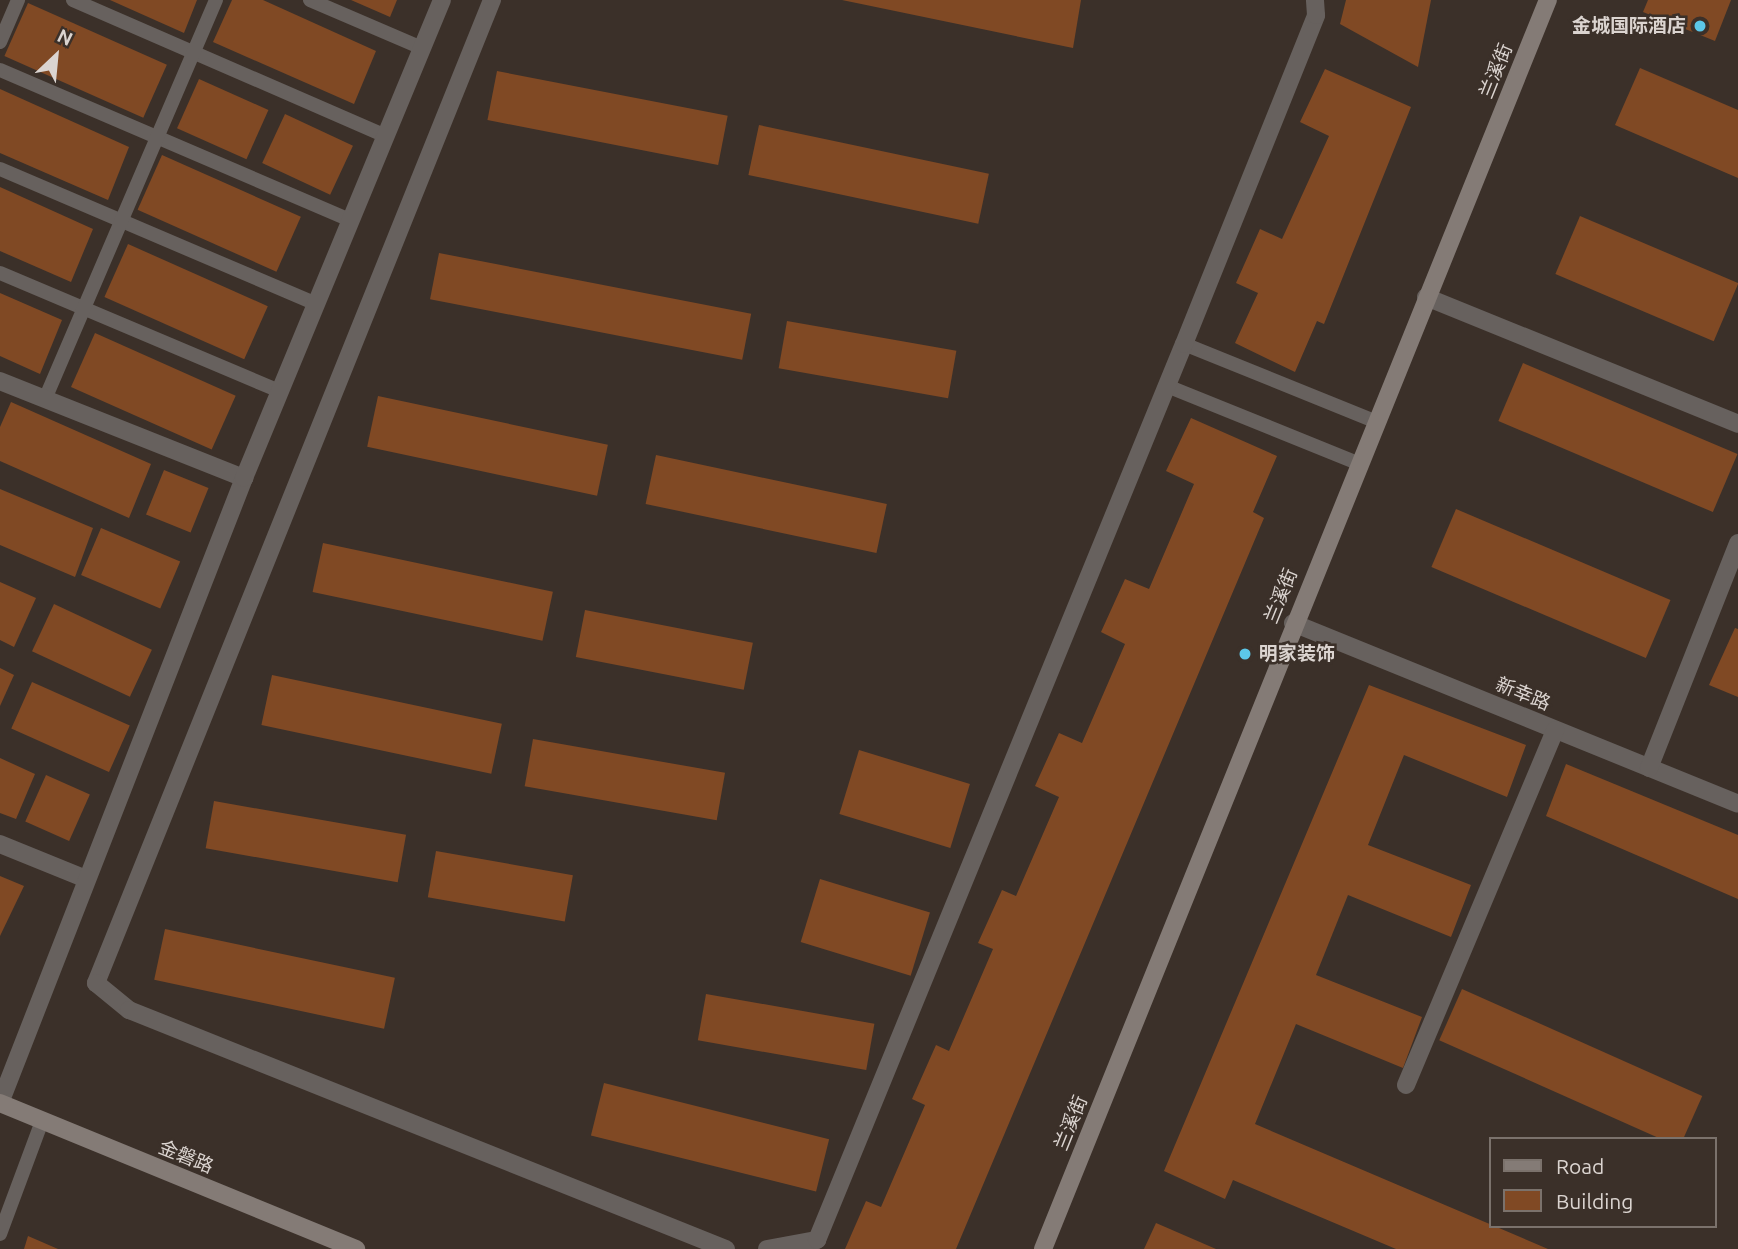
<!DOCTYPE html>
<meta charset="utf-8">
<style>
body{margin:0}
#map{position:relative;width:1738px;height:1249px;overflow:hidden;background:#3b3029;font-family:Ubuntu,"Noto Sans SC",sans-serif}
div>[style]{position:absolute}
.building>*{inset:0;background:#804924;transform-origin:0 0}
.lane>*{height:14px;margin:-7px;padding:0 7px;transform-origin:7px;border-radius:7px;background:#67615e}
.street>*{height:18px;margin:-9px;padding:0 9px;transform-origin:9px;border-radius:9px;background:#67615e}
.secondary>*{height:18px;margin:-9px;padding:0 9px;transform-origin:9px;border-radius:9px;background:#847b76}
.dots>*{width:19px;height:19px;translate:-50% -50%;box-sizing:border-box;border:4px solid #3b3029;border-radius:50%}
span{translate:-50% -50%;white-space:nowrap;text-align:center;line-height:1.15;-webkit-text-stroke:5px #3b3029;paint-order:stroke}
.poi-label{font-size:19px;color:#dbd4d0;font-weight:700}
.right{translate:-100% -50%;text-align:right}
.left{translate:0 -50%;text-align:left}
.street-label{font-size:19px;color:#dbd4d0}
.legend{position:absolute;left:1489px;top:1137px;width:228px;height:91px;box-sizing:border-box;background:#3b3029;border:2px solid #7b726c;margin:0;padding:9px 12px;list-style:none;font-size:21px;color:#dbd4d0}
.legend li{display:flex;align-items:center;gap:14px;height:35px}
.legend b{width:35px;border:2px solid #7b726c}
.north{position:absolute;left:21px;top:21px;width:70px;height:70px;-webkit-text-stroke:5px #3b3029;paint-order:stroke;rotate:26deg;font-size:19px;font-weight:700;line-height:28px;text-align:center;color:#dbd4d0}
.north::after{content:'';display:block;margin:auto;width:24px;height:32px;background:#dbd4d0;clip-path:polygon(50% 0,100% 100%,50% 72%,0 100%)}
</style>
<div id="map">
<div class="building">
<div style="clip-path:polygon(110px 0,197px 0,184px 33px)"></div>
<div style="clip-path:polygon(232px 0,263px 0,376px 51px,354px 104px,213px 42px)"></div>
<div style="clip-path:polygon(351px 0,397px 0,390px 17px)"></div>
<div style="clip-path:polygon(842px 0,1081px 0,1073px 48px)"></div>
<div style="clip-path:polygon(1346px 0,1431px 0,1418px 67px,1340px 24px)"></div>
<div style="clip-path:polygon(1648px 0,1731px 0,1715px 41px,1643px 12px)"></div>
<div style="left:28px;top:3px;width:152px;height:58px;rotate:24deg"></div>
<div style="clip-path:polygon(1640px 68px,1738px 110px,1738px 178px,1615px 125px)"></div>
<div style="clip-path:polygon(1325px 69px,1411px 107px,1324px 324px,1317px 321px,1295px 372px,1235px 343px,1258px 293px,1236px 283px,1260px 229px,1282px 239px,1329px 136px,1300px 122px)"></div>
<div style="left:497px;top:71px;width:235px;height:50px;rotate:11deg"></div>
<div style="left:199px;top:79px;width:76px;height:54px;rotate:24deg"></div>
<div style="clip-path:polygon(0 89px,129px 147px,108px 200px,0 153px)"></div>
<div style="left:285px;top:114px;width:75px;height:54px;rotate:25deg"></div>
<div style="left:759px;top:125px;width:235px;height:51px;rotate:12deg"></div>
<div style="left:162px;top:155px;width:152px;height:60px;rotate:24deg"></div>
<div style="clip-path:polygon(0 187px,93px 229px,71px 282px,0 251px)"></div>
<div style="left:1580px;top:216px;width:172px;height:63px;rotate:23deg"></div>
<div style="left:128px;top:244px;width:153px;height:58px;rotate:24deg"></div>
<div style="left:439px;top:253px;width:318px;height:47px;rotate:11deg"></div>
<div style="clip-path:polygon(0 293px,62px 320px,40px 374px,0 356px)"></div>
<div style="left:787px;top:321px;width:172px;height:48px;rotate:10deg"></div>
<div style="left:95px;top:333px;width:154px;height:59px;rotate:24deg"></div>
<div style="left:1523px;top:363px;width:233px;height:63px;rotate:23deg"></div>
<div style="left:378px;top:396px;width:235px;height:52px;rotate:12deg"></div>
<div style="clip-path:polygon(11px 402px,151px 464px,129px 518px,0 461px,0 427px)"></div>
<div style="clip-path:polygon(1191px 418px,1277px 456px,1253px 512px,1264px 518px,956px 1249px,845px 1249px,866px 1201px,881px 1207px,925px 1105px,912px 1099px,936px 1045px,949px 1051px,993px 949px,978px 943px,1002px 890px,1016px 896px,1059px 797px,1035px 786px,1059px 733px,1082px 743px,1125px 644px,1101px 632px,1125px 579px,1149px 589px,1194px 484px,1166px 471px)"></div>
<div style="left:656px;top:455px;width:236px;height:50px;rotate:12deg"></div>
<div style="left:164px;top:470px;width:48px;height:48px;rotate:22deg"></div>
<div style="clip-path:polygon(0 489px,93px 528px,75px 577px,0 545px)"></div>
<div style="left:1456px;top:509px;width:233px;height:63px;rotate:23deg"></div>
<div style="left:101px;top:528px;width:86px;height:51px;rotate:23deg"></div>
<div style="left:323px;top:543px;width:235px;height:50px;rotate:12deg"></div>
<div style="clip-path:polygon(0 582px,36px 598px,14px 647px,0 640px)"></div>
<div style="left:54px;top:604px;width:108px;height:52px;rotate:25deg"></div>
<div style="left:585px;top:610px;width:171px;height:48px;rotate:11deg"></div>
<div style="clip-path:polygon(1735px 628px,1738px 629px,1738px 697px,1709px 685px)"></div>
<div style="clip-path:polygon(0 668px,14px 675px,0 706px)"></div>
<div style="left:272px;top:675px;width:235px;height:51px;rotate:12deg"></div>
<div style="left:32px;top:682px;width:107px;height:51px;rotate:24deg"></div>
<div style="clip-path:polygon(1369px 685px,1526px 745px,1507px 797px,1404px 755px,1368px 845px,1471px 885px,1451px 937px,1348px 895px,1316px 975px,1422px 1017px,1403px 1068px,1296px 1024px,1255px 1124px,1548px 1249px,1396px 1249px,1233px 1180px,1225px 1199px,1164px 1171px)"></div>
<div style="left:533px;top:739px;width:195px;height:48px;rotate:10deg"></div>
<div style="left:859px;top:750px;width:116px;height:67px;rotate:17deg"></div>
<div style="clip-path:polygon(0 758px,35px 774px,16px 819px,0 813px)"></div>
<div style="clip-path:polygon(1566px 764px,1738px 835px,1738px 899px,1546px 816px)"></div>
<div style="left:46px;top:775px;width:48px;height:51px;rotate:24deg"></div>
<div style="left:214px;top:801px;width:195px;height:48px;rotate:10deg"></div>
<div style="left:436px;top:851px;width:139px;height:47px;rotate:10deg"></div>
<div style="clip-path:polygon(0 876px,24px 886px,0 936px)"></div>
<div style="left:820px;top:879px;width:115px;height:66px;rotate:17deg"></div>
<div style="left:165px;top:929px;width:235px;height:52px;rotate:12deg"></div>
<div style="left:1462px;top:989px;width:263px;height:56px;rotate:24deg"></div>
<div style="left:706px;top:994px;width:171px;height:47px;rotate:10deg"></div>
<div style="left:604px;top:1083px;width:232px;height:54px;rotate:14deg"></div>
<div style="clip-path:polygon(1156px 1223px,1216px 1249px,1144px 1249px)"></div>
<div style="clip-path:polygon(28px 1236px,58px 1249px,24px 1249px)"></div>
</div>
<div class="lane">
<div style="left:73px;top:0;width:341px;rotate:23.5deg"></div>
<div style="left:310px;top:0;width:122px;rotate:23.2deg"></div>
<div style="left:0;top:42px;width:46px;rotate:-66.8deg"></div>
<div style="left:0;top:70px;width:381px;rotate:23.2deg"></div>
<div style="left:0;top:169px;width:344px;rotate:23.1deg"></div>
<div style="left:0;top:273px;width:303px;rotate:22.9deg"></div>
<div style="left:1184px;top:344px;width:206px;rotate:22deg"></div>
<div style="left:1167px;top:386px;width:206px;rotate:22deg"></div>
<div style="left:45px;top:399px;width:434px;rotate:-66.8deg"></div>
<div style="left:0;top:1234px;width:121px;rotate:-69.6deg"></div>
</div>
<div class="street">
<div style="left:492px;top:0;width:1060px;rotate:111.94deg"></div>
<div style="left:96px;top:983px;width:43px;rotate:39.3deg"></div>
<div style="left:129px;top:1010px;width:643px;rotate:21.82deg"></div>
<div style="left:1426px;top:297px;width:337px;rotate:22.1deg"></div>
<div style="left:0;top:381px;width:263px;rotate:21.7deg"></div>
<div style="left:1293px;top:623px;width:480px;rotate:22.1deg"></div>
<div style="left:1649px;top:768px;width:242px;rotate:-68.4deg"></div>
<div style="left:0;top:844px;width:93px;rotate:22.1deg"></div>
<div style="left:1406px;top:1085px;width:385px;rotate:-67.2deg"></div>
<div style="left:0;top:1103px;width:671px;rotate:-68.67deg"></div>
<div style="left:244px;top:478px;width:517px;rotate:-67.5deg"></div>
<div style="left:767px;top:1249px;width:51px;rotate:-10.2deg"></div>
<div style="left:817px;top:1240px;width:968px;rotate:-67.73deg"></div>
<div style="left:1184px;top:344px;width:354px;rotate:-68.1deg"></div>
<div style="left:1316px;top:15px;width:15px;rotate:-94deg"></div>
</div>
<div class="secondary">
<div style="left:0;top:1103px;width:385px;rotate:22.3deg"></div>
<div style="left:1043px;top:1249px;width:1347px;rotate:-67.99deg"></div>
</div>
<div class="dots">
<div style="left:1700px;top:26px;background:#5cc7e8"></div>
<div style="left:1245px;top:654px;background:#5cc7e8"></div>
</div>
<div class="poi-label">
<span class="right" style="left:1686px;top:26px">金城国际酒店</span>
<span class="left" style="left:1259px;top:654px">明家装饰</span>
</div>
<div class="street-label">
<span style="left:1496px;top:71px;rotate:-68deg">兰溪街</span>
<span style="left:1281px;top:596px;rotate:-68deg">兰溪街</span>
<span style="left:1523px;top:694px;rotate:22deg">新幸路</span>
<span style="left:1071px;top:1123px;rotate:-68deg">兰溪街</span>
<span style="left:186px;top:1157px;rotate:22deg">金磐路</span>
</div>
<ul class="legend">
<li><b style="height:9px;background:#847b76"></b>Road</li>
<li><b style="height:19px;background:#804924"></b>Building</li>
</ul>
<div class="north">N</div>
</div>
